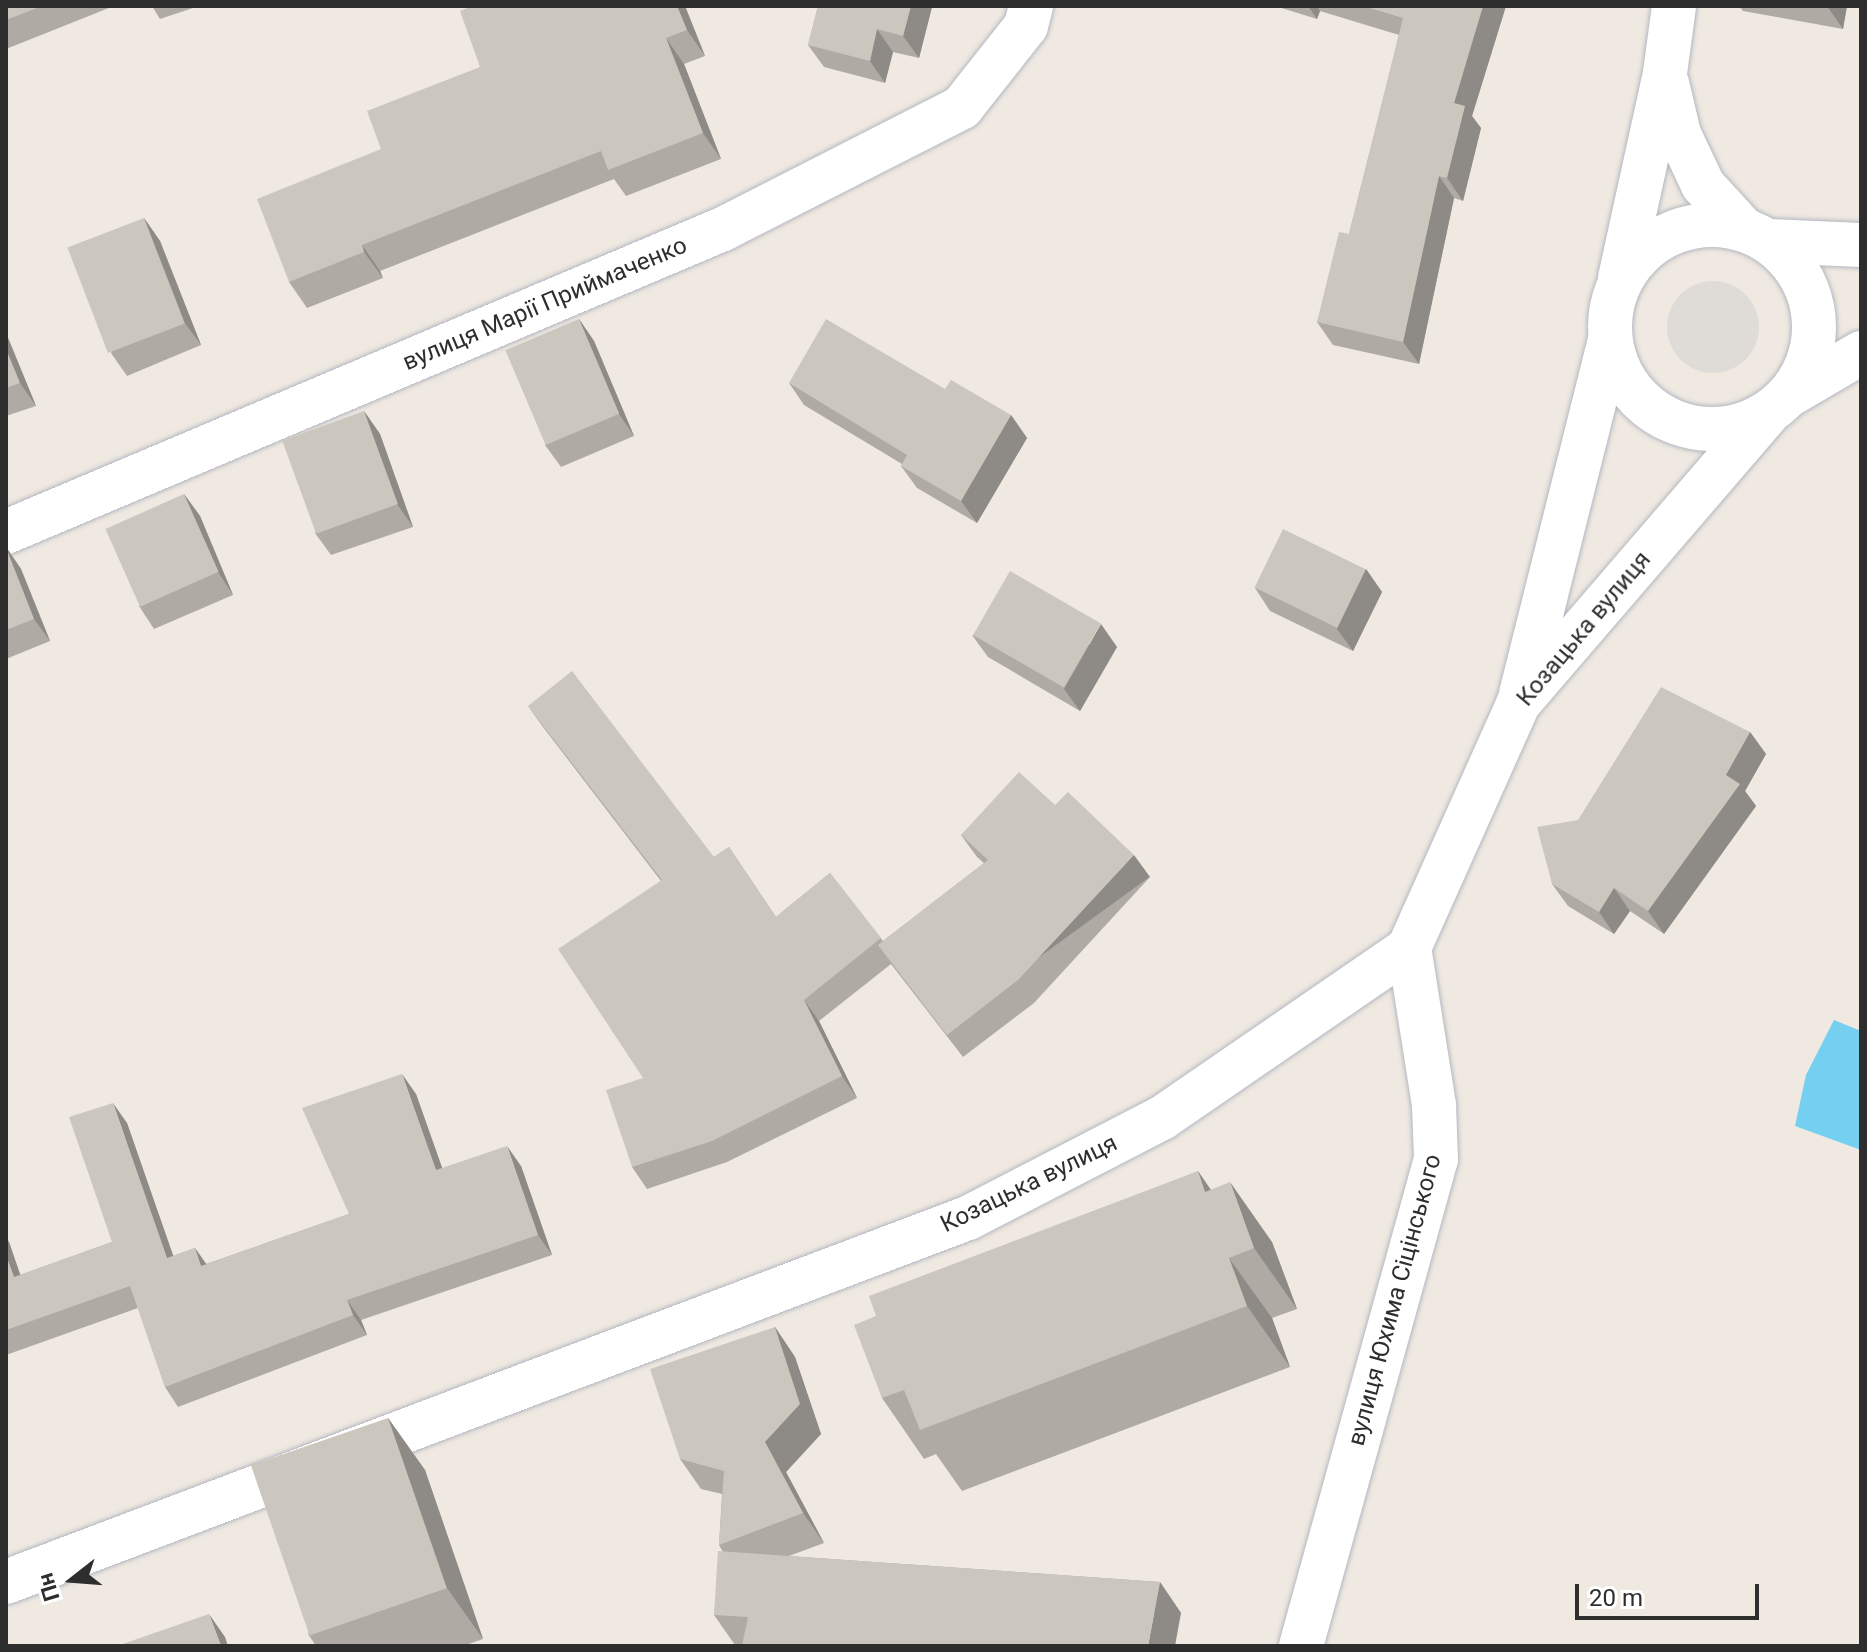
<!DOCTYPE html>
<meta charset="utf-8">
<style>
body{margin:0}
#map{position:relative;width:1867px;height:1652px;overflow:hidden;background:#efe9e1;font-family:Roboto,sans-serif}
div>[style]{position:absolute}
.plaza>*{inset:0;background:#dfdcd8}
.round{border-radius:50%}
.water>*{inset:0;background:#75cff0}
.roads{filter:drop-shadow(0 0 2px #b4b7c1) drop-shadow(0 0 2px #b4b7c1)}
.minor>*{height:44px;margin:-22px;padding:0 22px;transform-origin:22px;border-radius:22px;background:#fff}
.minor>.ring{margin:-22px;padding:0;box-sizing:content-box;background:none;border:44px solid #fff;border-radius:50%}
.wall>*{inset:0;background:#afaba4}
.shaded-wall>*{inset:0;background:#8e8b86;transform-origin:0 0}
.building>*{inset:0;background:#cbc7bf;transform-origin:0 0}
span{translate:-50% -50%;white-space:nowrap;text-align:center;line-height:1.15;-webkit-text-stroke:7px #fff;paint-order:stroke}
.street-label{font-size:24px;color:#2e2e2e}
.frame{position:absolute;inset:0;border:8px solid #2e2e2e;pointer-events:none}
.north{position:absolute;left:32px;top:1540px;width:80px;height:80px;-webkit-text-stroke:6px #fff;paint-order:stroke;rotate:253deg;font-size:22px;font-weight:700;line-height:32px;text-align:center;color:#2e2e2e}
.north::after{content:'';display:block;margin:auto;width:28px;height:36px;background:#2e2e2e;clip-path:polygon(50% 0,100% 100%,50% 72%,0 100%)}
.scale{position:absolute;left:1575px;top:1584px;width:184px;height:36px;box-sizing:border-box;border:4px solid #2e2e2e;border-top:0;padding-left:10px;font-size:24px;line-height:28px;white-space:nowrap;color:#2e2e2e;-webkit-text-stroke:6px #fff;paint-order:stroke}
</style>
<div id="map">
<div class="plaza">
<div class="round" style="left:1667px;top:281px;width:92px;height:92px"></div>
</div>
<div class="water">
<div style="clip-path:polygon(1834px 1020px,1861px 1031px,1861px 1150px,1795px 1126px,1806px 1075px)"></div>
</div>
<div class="roads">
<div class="minor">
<div style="left:1667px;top:83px;width:52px;rotate:76.8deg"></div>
<div style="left:1679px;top:134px;width:56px;rotate:64.8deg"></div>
<div style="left:1703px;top:185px;width:59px;rotate:47.7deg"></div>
<div class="ring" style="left:1610px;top:225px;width:160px;height:160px"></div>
<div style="left:1769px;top:241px;width:92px;rotate:2.5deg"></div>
<div style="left:1620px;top:278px;width:210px;rotate:-77.6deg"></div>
<div style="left:1665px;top:73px;width:68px;rotate:-82.3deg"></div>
<div style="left:1789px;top:395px;width:83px;rotate:-30.3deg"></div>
<div style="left:6px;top:532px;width:778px;rotate:-22.91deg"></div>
<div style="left:723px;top:229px;width:268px;rotate:-27deg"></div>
<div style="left:962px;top:107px;width:103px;rotate:-51.7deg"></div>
<div style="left:1026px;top:26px;width:21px;rotate:-76deg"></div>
<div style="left:1521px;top:694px;width:365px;rotate:-75.9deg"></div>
<div style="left:6px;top:1582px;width:1029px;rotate:-20.73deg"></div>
<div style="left:968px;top:1218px;width:218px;rotate:-27.3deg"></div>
<div style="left:1162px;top:1118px;width:300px;rotate:-34.5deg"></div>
<div style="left:1409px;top:948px;width:267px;rotate:-65.9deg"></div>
<div style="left:1518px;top:704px;width:382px;rotate:-49.3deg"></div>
<div style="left:1301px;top:1646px;width:505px;rotate:-74.51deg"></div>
<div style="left:1436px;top:1159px;width:54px;rotate:-92.1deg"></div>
<div style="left:1434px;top:1105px;width:159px;rotate:-99deg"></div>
</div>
</div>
<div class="wall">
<div style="clip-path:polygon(6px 6px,114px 6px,6px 49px)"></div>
<div style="clip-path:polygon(152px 6px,199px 6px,160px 19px)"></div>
<div style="clip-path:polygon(472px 6px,685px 6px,705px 56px,684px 64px,721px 159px,626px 196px,614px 179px,380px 271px,383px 278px,307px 308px,289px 282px,381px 149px,480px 67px)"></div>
<div style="clip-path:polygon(818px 6px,931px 6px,932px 7px,919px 58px,893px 52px,885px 83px,824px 67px,808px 45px)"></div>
<div style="clip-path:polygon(1275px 6px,1506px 6px,1472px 116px,1481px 128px,1463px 201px,1454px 198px,1419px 364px,1333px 345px,1317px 322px,1349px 234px,1399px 35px,1320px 11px,1317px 19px)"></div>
<div style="clip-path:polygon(1739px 6px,1847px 6px,1843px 29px,1743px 11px)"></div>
<div style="clip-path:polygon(144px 218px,160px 241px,201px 345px,127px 376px,111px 353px)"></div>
<div style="clip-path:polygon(579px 319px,594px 341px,634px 436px,561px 467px,545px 445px)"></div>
<div style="clip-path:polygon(6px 333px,36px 406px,6px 416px)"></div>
<div style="clip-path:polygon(789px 383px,945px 389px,1011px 415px,1027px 438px,977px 523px,917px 488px,901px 466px,902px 464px,804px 405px)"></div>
<div style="clip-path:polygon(364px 411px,380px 434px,413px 527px,331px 555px,315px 533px)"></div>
<div style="clip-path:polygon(184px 494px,200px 516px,233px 595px,154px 629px,139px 606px)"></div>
<div style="clip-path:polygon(6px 547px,21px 569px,50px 641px,6px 659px)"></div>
<div style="clip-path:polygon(1366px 569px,1382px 592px,1353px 651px,1270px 611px,1255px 588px)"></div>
<div style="clip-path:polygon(972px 635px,1117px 647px,1080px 711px,988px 657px)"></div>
<div style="clip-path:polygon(528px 706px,714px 857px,729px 847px,776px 917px,830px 873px,883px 941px,984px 863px,977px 857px,961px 835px,1055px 805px,1150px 877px,1034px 1003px,963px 1057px,891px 964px,819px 1021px,857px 1098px,727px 1162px,647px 1189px,632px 1167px,643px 1078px,661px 881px,543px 727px)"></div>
<div style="clip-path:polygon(1750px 732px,1766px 754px,1745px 791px,1756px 806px,1664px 934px,1630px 911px,1614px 934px,1568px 906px,1552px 884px,1578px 820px)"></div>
<div style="clip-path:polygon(416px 1094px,442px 1168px,521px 1166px,552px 1255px,361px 1320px,367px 1335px,178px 1407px,165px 1387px,138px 1308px,6px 1355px,6px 1238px,9px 1242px,20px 1275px,112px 1242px,127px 1123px,173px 1256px,195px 1248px,206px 1264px,349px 1214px)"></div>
<div style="clip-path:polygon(1198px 1171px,1210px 1190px,1272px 1242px,1297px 1309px,1272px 1318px,1290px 1367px,962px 1491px,936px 1454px,924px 1459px,882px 1398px,876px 1316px)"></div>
<div style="clip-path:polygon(775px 1327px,795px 1357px,821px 1434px,786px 1472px,824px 1543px,789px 1556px,1160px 1582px,1181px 1613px,735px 1645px,714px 1615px,723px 1552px,719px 1545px,722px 1494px,701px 1489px,680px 1459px)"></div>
<div style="clip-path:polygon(388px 1418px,425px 1470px,483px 1639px,463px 1646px,316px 1646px,308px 1634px)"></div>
</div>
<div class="shaded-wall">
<div style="clip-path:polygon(677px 6px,685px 6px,705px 56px,687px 30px)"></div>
<div style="clip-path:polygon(911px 6px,932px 7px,919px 58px,903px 36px)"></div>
<div style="clip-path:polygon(1308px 6px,1317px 6px,1320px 11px,1317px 19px)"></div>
<div style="clip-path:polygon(1483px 6px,1506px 6px,1472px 116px,1481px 128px,1463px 201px,1447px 178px,1454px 103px)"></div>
<div style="clip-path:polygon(1827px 6px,1847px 6px,1843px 29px)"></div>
<div style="clip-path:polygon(877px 29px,893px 52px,885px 83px,870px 61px)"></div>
<div style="clip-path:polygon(666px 38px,684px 64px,721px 159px,703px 133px)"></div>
<div style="clip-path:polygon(1439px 176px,1454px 198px,1419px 364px,1403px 342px)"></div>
<div style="clip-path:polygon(144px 218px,160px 241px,201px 345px,185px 323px)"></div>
<div style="clip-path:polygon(362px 245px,380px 271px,383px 278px,364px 252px)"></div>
<div style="clip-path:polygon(579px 319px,594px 341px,634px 436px,619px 414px)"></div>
<div style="clip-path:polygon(6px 333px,36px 406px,20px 383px,6px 349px)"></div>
<div style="clip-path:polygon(364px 411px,380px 434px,413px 527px,397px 504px)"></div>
<div style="clip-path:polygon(1011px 415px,1027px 438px,977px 523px,961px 501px)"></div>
<div style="clip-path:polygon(184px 494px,200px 516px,233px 595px,218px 572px)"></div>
<div style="clip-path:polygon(6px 547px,21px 569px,50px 641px,34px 619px)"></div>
<div style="clip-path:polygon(1366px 569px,1382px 592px,1353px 651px,1337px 629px)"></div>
<div style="clip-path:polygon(1101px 624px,1117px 647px,1080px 711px,1064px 689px)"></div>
<div style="clip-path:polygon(1750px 732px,1766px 754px,1745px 791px,1756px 806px,1664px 934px,1648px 911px)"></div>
<div style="left:1134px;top:855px;width:27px;height:171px;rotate:54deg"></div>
<div style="clip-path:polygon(1614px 888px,1630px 911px,1614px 934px,1599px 912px)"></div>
<div style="clip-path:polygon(804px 1000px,819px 1021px,857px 1098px,842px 1076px)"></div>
<div style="clip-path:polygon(402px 1074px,416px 1094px,450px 1190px,436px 1170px)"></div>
<div style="clip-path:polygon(113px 1103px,127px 1123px,181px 1278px,167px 1258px)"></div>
<div style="clip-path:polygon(507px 1146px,521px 1166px,552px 1255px,538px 1235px)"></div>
<div style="clip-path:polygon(1198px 1171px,1240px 1232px,1247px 1252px,1205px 1192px)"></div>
<div style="clip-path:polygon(1230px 1182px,1272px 1242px,1297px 1309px,1254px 1248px)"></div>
<div style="clip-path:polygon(6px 1238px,9px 1242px,28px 1297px,14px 1277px,6px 1255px)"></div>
<div style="clip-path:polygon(195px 1248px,209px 1268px,201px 1266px)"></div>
<div style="clip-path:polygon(1229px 1258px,1272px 1318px,1290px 1367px,1247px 1306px)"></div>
<div style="clip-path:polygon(347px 1300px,361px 1320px,367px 1335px,353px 1315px)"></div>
<div style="clip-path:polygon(775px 1327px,795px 1357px,821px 1434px,786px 1472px,824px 1543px,803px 1513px,765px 1442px)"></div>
<div style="clip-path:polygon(388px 1418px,425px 1470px,483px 1639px,447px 1588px)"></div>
<div style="clip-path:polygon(1160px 1582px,1181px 1613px,1175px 1646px,1148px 1646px)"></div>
<div style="clip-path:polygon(209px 1614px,225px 1637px,228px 1646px,221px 1646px)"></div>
</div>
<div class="building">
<div style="clip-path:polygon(6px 6px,42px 6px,6px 20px)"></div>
<div style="clip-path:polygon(472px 6px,677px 6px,687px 30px,666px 38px,703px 133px,608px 170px,601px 151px,362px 245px,364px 252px,289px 282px,257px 199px,381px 149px,367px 111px,480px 67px,460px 11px)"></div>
<div style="clip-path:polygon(818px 6px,911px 6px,903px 36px,877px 29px,870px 61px,808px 45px)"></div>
<div style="clip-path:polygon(1363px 6px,1483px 6px,1454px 103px,1465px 106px,1447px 178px,1439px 176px,1403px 342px,1317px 322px,1339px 232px,1349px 234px,1403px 18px)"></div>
<div style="left:144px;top:218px;width:113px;height:82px;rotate:69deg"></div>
<div style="left:579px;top:319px;width:103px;height:80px;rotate:67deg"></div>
<div style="clip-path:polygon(826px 319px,945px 389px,951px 380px,1011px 415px,961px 501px,901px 466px,907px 455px,789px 383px)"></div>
<div style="clip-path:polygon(6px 349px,20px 383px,6px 388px)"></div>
<div style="left:364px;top:411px;width:99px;height:87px;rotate:70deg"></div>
<div style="left:184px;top:494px;width:85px;height:86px;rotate:66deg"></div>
<div style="left:1283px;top:529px;width:92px;height:65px;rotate:26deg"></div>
<div style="clip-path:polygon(6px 548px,34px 619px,6px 630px)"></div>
<div style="left:1010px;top:571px;width:105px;height:74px;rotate:30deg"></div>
<div style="clip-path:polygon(572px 671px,714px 857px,729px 847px,776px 917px,830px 873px,881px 938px,804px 1000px,842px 1076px,712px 1141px,632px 1167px,606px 1090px,643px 1078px,558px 949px,662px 880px,528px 706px)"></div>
<div style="clip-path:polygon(1661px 687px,1750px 732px,1726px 775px,1740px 784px,1648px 911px,1614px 888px,1599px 912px,1552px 884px,1537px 827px,1578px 820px)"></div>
<div style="clip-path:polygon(1019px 772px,1055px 805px,1068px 792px,1134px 855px,1018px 980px,947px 1035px,878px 945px,988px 860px,961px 835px)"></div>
<div style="clip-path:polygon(402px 1074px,436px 1170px,507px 1146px,538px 1235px,347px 1300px,353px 1315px,165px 1387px,130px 1286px,6px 1330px,6px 1255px,14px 1277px,112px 1242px,69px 1117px,113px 1103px,167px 1258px,195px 1248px,201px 1266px,349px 1214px,302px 1108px)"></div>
<div style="clip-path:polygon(1198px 1171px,1205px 1192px,1230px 1182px,1254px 1248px,1229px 1258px,1247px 1306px,920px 1430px,904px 1390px,882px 1398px,854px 1325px,876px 1316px,869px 1296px)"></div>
<div style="clip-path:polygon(775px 1327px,800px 1404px,765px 1442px,803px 1513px,719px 1545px,724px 1471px,680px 1459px,650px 1369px)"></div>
<div style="left:388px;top:1418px;width:180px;height:145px;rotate:71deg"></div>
<div style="clip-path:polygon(718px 1551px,1160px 1582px,1148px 1646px,742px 1646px,748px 1617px,714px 1615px)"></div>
<div style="clip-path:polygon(209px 1614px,221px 1646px,117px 1646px)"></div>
</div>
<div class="street-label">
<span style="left:545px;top:304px;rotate:-23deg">вулиця Марії Приймаченко</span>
<span style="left:1584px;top:629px;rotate:-50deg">Козацька вулиця</span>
<span style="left:1029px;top:1184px;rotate:-26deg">Козацька вулиця</span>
<span style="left:1395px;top:1300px;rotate:-75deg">вулиця Юхима Сіцінського</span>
</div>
<div class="frame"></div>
<div class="north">Пн</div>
<div class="scale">20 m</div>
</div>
